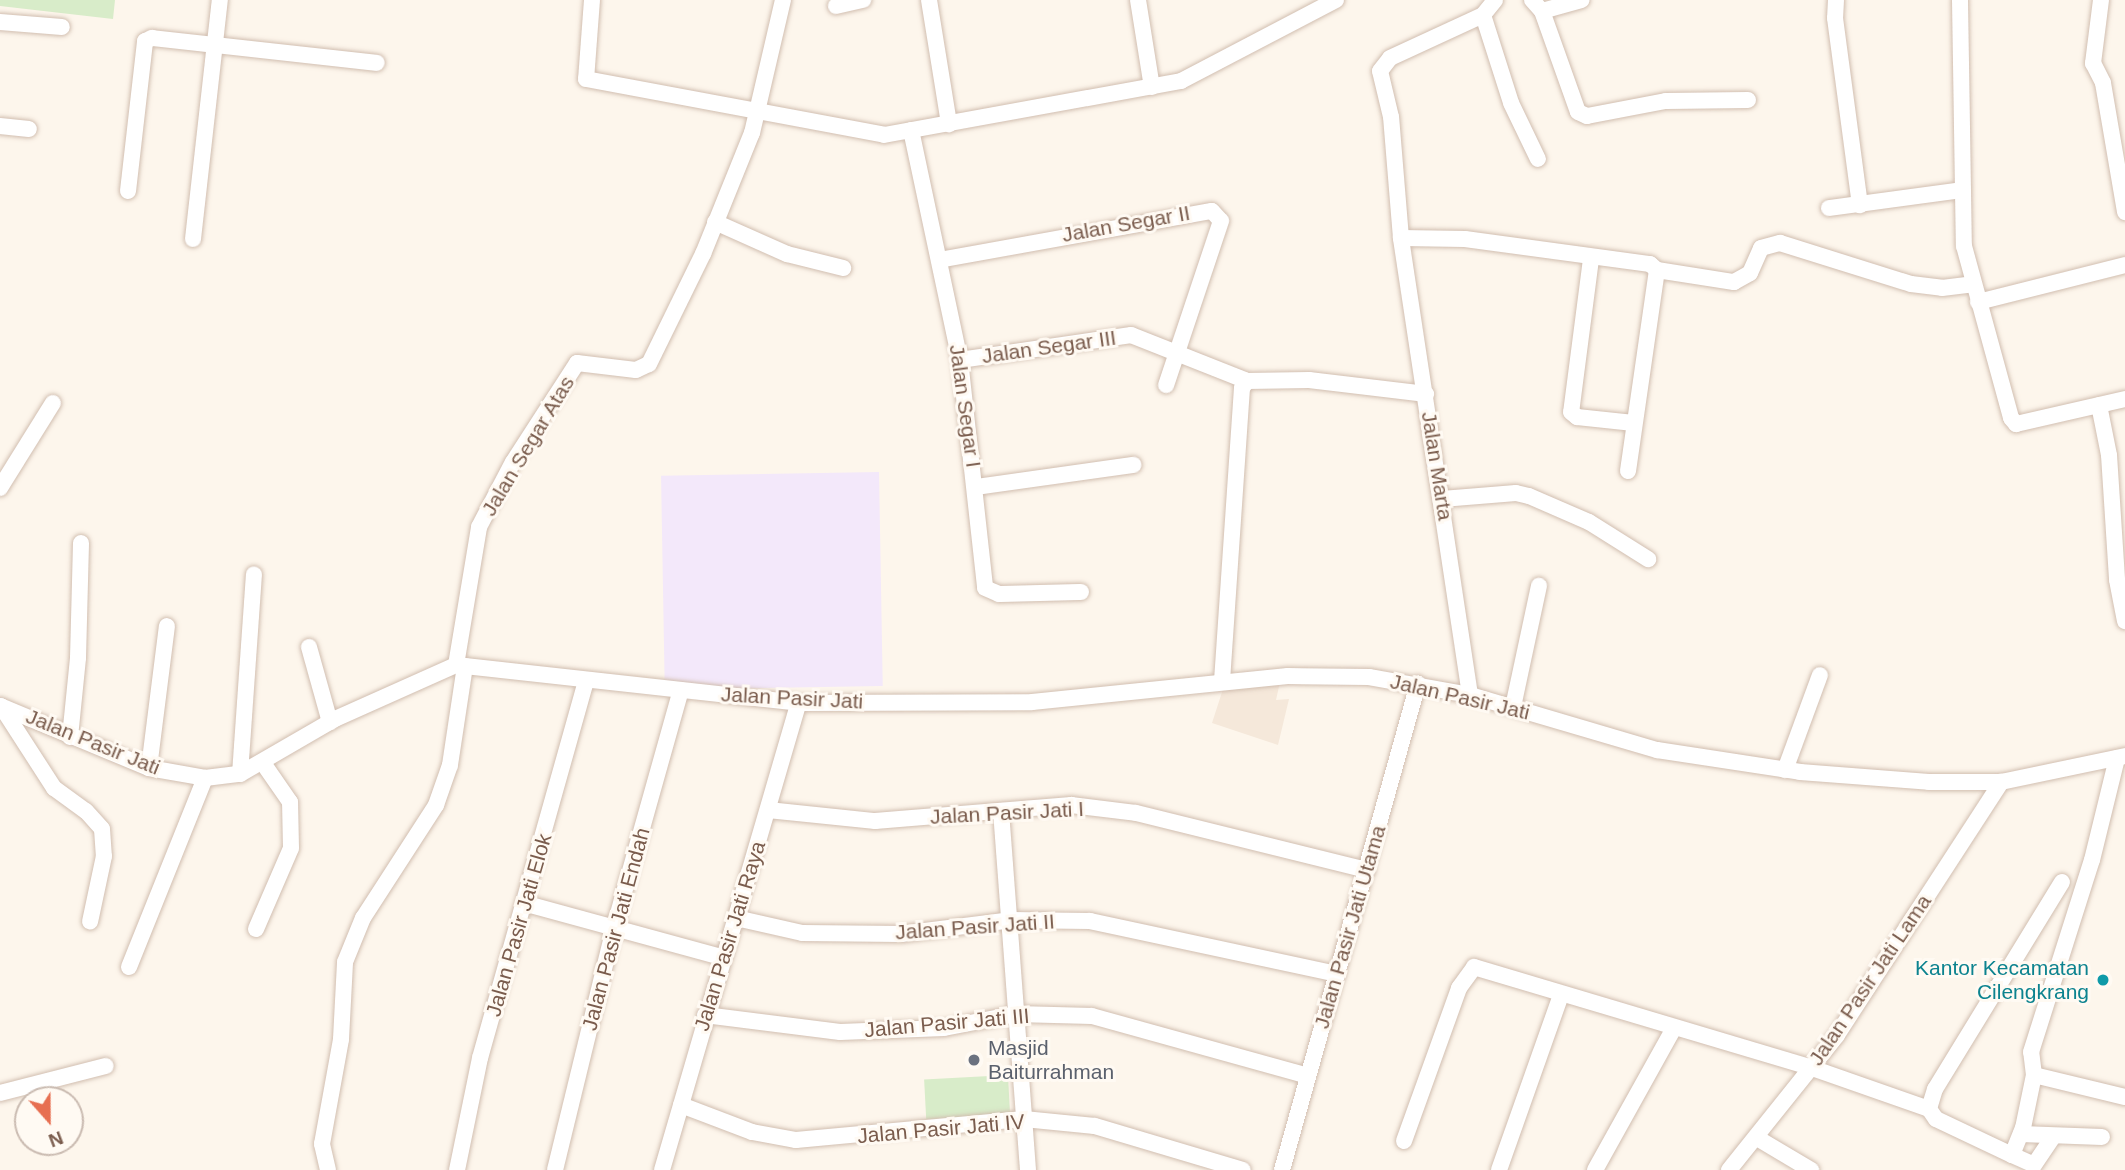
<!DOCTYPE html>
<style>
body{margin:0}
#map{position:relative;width:2125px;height:1170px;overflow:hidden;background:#fdf6ec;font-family:Arial,sans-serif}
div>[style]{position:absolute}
.residential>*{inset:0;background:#f5e8da}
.education>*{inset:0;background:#f3e8fa;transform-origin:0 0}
.green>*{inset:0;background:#d8ecc9;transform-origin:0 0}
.roads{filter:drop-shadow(0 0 2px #d1beb0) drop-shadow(0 0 2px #d1beb0)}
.street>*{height:16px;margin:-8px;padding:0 8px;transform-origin:8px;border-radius:8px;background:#fff}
.dots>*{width:19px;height:19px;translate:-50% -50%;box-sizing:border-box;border:4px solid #fffaf3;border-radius:50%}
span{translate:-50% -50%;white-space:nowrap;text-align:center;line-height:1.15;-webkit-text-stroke:6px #fffaf3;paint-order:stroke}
.street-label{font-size:21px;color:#7a5c4d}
.culture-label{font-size:21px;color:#0d838f}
.right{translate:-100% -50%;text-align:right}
.worship-label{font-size:21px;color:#5b616d}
.left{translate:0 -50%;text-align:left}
.north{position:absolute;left:14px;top:1086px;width:70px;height:70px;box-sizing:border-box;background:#fffaf3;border:2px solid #cabbb1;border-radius:50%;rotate:159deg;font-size:19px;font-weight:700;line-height:28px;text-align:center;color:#7a5c4d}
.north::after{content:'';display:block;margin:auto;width:24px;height:32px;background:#e76f51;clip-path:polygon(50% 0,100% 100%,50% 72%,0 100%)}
</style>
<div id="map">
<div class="residential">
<div style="clip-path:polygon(1280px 682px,1276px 700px,1289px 699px,1278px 745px,1212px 723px,1223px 689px)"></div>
</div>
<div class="education">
<div style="left:879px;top:472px;width:214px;height:218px;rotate:89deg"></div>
</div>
<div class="green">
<div style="clip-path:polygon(0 0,115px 0,113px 19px,0 6px)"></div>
<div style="left:1008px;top:1075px;width:40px;height:84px;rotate:87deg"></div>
</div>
<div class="roads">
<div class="street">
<div style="left:592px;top:0;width:79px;rotate:94.3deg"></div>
<div style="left:586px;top:79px;width:303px;rotate:10.6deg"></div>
<div style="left:884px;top:135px;width:302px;rotate:-10.3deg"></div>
<div style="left:1181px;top:81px;width:175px;rotate:-27.6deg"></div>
<div style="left:929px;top:0;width:126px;rotate:80.8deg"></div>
<div style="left:1138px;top:0;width:88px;rotate:80.9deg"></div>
<div style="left:1532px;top:0;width:15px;rotate:48deg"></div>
<div style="left:1542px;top:11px;width:107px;rotate:70.4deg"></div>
<div style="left:1578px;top:112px;width:10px;rotate:24deg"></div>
<div style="left:1587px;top:116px;width:80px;rotate:-10.8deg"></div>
<div style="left:1666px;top:101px;width:82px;rotate:-0.7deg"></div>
<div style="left:1836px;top:0;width:18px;rotate:93deg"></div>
<div style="left:1835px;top:18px;width:189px;rotate:82.4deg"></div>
<div style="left:1960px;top:0;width:246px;rotate:89.1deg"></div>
<div style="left:1964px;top:246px;width:178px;rotate:74.7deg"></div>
<div style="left:2011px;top:418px;width:8px;rotate:50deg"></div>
<div style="left:2016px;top:424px;width:112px;rotate:-12.9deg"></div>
<div style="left:2101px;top:0;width:64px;rotate:97.2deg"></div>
<div style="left:2093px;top:63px;width:22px;rotate:63deg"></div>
<div style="left:2103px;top:83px;width:131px;rotate:80.3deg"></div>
<div style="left:836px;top:6px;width:28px;rotate:-13deg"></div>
<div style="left:1542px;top:11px;width:41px;rotate:-15.4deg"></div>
<div style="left:1483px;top:15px;width:92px;rotate:72.3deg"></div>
<div style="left:1511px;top:103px;width:62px;rotate:64.3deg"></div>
<div style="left:0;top:22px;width:62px;rotate:4.6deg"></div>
<div style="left:0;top:126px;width:29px;rotate:6deg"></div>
<div style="left:911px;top:130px;width:235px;rotate:78deg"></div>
<div style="left:960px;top:360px;width:229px;rotate:83.7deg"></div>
<div style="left:985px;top:588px;width:15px;rotate:23deg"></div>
<div style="left:999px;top:594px;width:82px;rotate:-1.4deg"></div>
<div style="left:128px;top:191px;width:151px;rotate:-83.5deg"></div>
<div style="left:145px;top:41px;width:8px;rotate:-23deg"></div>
<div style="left:152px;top:38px;width:226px;rotate:6.3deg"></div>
<div style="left:1829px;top:208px;width:135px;rotate:-7.7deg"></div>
<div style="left:715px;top:222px;width:79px;rotate:24deg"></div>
<div style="left:787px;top:254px;width:58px;rotate:14deg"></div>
<div style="left:1401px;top:238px;width:64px;rotate:0.9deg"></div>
<div style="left:1465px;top:239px;width:187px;rotate:7.7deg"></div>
<div style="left:1650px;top:264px;width:9px;rotate:41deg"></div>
<div style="left:1657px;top:270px;width:78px;rotate:8.9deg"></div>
<div style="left:1734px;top:282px;width:18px;rotate:-29deg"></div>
<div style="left:1750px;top:273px;width:27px;rotate:-66deg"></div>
<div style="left:1761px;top:248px;width:20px;rotate:-15deg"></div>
<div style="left:1780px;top:243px;width:137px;rotate:17.4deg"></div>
<div style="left:1911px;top:284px;width:31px;rotate:7deg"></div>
<div style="left:1942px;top:288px;width:31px;rotate:-7deg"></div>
<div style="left:193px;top:239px;width:241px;rotate:-83.6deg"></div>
<div style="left:1591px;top:259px;width:154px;rotate:97.4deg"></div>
<div style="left:1571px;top:412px;width:8px;rotate:40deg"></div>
<div style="left:1577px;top:417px;width:57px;rotate:6deg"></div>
<div style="left:939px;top:260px;width:277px;rotate:-10.2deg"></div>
<div style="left:1212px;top:211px;width:13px;rotate:48deg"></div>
<div style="left:1221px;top:221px;width:173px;rotate:108.5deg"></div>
<div style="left:1978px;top:302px;width:152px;rotate:-14.1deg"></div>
<div style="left:960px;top:360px;width:173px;rotate:-8.3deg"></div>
<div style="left:1131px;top:335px;width:125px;rotate:21.6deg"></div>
<div style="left:1247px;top:381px;width:62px;rotate:-0.9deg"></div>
<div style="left:1309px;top:380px;width:118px;rotate:6.8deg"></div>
<div style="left:2099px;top:405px;width:51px;rotate:78.7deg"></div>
<div style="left:2109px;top:455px;width:125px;rotate:86.3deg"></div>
<div style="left:2117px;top:580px;width:42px;rotate:79deg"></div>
<div style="left:1628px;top:471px;width:203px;rotate:-81.8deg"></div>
<div style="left:976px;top:487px;width:159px;rotate:-8deg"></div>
<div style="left:0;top:488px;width:100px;rotate:-58.1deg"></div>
<div style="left:1442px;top:499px;width:74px;rotate:-4.6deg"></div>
<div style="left:1516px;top:493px;width:13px;rotate:13deg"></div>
<div style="left:1529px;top:496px;width:65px;rotate:23.4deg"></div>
<div style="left:1589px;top:522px;width:70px;rotate:32.1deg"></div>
<div style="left:309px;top:647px;width:78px;rotate:74.4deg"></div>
<div style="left:456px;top:665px;width:140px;rotate:-80.5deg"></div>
<div style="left:479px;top:527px;width:73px;rotate:-62.4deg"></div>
<div style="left:513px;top:462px;width:118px;rotate:-57.1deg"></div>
<div style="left:577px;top:363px;width:59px;rotate:6.8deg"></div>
<div style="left:636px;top:370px;width:14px;rotate:-25deg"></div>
<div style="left:649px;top:364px;width:123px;rotate:-63.9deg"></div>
<div style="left:703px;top:254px;width:131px;rotate:-68deg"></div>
<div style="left:752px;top:133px;width:137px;rotate:-76.9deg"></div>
<div style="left:1222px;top:681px;width:294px;rotate:-86.1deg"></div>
<div style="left:1242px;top:388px;width:9px;rotate:-54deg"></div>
<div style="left:1470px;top:695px;width:462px;rotate:-98.6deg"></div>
<div style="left:1401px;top:238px;width:121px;rotate:-94.7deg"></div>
<div style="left:1391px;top:117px;width:47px;rotate:-103.4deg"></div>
<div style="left:1380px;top:71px;width:16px;rotate:-52deg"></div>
<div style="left:1390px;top:58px;width:102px;rotate:-24.8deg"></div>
<div style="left:1483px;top:15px;width:19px;rotate:-51deg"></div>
<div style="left:0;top:706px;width:161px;rotate:22.6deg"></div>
<div style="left:149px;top:768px;width:57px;rotate:10.1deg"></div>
<div style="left:205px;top:778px;width:35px;rotate:-7deg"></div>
<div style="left:240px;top:774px;width:110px;rotate:-30.1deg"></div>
<div style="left:335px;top:719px;width:133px;rotate:-24.1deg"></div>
<div style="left:456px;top:665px;width:345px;rotate:6.3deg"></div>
<div style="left:799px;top:703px;width:233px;rotate:-0.2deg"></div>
<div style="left:1032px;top:702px;width:257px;rotate:-5.8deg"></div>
<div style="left:1288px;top:676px;width:81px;rotate:0.7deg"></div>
<div style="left:1369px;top:677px;width:103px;rotate:10.1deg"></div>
<div style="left:1470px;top:695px;width:195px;rotate:16.4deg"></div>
<div style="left:1657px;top:750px;width:145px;rotate:8.7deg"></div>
<div style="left:1800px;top:772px;width:129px;rotate:4.4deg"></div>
<div style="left:1929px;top:782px;width:72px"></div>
<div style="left:2001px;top:782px;width:127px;rotate:-11.8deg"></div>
<div style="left:1px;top:706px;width:98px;rotate:57.1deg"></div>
<div style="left:54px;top:788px;width:39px;rotate:36deg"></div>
<div style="left:86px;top:811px;width:24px;rotate:48deg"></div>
<div style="left:102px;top:829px;width:27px;rotate:86deg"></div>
<div style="left:104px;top:856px;width:67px;rotate:102deg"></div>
<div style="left:1513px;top:707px;width:124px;rotate:-77.9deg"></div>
<div style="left:70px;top:737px;width:79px;rotate:-84.2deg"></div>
<div style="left:78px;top:658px;width:115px;rotate:-88.5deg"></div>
<div style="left:149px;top:768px;width:143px;rotate:-82.8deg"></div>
<div style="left:1785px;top:770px;width:101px;rotate:-69.8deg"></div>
<div style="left:240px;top:774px;width:200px;rotate:-86deg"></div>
<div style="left:768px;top:810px;width:108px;rotate:5.9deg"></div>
<div style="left:875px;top:821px;width:197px;rotate:-4.7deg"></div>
<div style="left:1071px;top:805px;width:65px;rotate:7deg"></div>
<div style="left:1136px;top:813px;width:238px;rotate:13.9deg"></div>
<div style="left:1001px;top:811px;width:360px;rotate:85.7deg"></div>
<div style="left:2062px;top:882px;width:243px;rotate:121.5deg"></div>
<div style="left:1935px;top:1089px;width:21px;rotate:107deg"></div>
<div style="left:1929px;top:1109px;width:12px;rotate:55deg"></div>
<div style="left:1936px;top:1119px;width:84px;rotate:25.3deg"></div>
<div style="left:2012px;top:1155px;width:29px;rotate:-68deg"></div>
<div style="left:2023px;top:1128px;width:54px;rotate:-78.3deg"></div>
<div style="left:2034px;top:1075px;width:94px;rotate:13.6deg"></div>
<div style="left:527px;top:904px;width:204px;rotate:15.3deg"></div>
<div style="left:736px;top:918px;width:68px;rotate:12.8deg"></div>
<div style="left:802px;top:933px;width:99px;rotate:0.6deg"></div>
<div style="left:901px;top:934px;width:112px;rotate:-7.2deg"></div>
<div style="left:1012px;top:920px;width:78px;rotate:0.7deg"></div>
<div style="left:1090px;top:921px;width:253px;rotate:12.1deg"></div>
<div style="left:256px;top:929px;width:88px;rotate:-66.6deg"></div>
<div style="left:291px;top:848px;width:46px;rotate:-91.2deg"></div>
<div style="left:290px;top:802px;width:47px;rotate:-124.7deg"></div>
<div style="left:129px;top:967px;width:204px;rotate:-68.1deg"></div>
<div style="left:705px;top:1015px;width:136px;rotate:7.2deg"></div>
<div style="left:840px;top:1032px;width:104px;rotate:-2.2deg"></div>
<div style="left:944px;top:1028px;width:73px;rotate:-11deg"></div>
<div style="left:1016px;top:1014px;width:76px;rotate:1.5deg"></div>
<div style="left:1092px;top:1016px;width:224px;rotate:15.5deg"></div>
<div style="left:2034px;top:1075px;width:23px;rotate:-97deg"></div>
<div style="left:2031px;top:1052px;width:201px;rotate:-72.4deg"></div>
<div style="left:2092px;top:860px;width:105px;rotate:-76.2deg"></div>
<div style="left:0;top:1093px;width:109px;rotate:-14.3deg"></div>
<div style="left:681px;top:1105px;width:76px;rotate:20.8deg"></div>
<div style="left:752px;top:1132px;width:45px;rotate:10.3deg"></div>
<div style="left:796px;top:1140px;width:229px;rotate:-5.3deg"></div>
<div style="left:1024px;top:1119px;width:71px;rotate:5.6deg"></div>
<div style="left:1095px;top:1126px;width:154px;rotate:16.6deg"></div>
<div style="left:2021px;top:1134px;width:81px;rotate:2.1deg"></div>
<div style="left:1757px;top:1138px;width:63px;rotate:30.7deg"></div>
<div style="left:1404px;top:1141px;width:163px;rotate:-70.2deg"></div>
<div style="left:1459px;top:988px;width:26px;rotate:-54deg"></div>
<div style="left:1474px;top:967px;width:353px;rotate:16.6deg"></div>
<div style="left:1812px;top:1068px;width:124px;rotate:19.3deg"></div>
<div style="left:2012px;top:1155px;width:24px;rotate:24deg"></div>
<div style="left:2034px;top:1165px;width:32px;rotate:-56deg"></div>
<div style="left:328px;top:1170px;width:27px;rotate:-103deg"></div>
<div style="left:322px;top:1144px;width:107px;rotate:-79.7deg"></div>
<div style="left:341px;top:1039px;width:77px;rotate:-87deg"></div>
<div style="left:345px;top:962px;width:48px;rotate:-67.8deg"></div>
<div style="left:363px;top:918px;width:135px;rotate:-57.1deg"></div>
<div style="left:436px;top:805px;width:42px;rotate:-70.7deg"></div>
<div style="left:450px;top:765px;width:100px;rotate:-81.4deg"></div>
<div style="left:457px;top:1170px;width:114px;rotate:-78.4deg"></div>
<div style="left:480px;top:1058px;width:391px;rotate:-74.3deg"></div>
<div style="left:555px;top:1170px;width:249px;rotate:-76.3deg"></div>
<div style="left:614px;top:928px;width:247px;rotate:-74.3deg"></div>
<div style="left:662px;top:1170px;width:487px;rotate:-73.7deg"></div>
<div style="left:1282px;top:1170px;width:505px;rotate:-74.37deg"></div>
<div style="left:1499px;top:1170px;width:186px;rotate:-70.5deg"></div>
<div style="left:1595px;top:1170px;width:160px;rotate:-60.9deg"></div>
<div style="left:1729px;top:1170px;width:173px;rotate:-51.3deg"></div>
<div style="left:1837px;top:1035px;width:302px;rotate:-57deg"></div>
</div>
</div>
<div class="dots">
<div style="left:2103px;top:980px;background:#0f9aa8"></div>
<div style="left:974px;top:1060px;background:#6b7280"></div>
</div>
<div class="street-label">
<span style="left:1126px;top:224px;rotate:-10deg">Jalan Segar II</span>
<span style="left:1049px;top:347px;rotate:-8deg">Jalan Segar III</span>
<span style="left:965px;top:406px;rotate:82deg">Jalan Segar I</span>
<span style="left:528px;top:446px;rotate:-59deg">Jalan Segar Atas</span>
<span style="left:1437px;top:466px;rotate:81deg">Jalan Marta</span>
<span style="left:1460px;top:697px;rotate:13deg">Jalan Pasir Jati</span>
<span style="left:792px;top:698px;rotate:3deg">Jalan Pasir Jati</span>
<span style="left:93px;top:742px;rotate:22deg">Jalan Pasir Jati</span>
<span style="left:1007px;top:813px;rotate:-3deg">Jalan Pasir Jati I</span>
<span style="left:519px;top:925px;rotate:-74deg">Jalan Pasir Jati Elok</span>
<span style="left:975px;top:927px;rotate:-4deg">Jalan Pasir Jati II</span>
<span style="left:1350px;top:927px;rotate:-74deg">Jalan Pasir Jati Utama</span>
<span style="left:616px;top:929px;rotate:-75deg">Jalan Pasir Jati Endah</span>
<span style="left:730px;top:936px;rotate:-73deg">Jalan Pasir Jati Raya</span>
<span style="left:1870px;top:980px;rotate:-56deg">Jalan Pasir Jati Lama</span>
<span style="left:947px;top:1023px;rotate:-5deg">Jalan Pasir Jati III</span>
<span style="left:941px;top:1129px;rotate:-5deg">Jalan Pasir Jati IV</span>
</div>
<div class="culture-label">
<span class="right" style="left:2089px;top:980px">Kantor Kecamatan<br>Cilengkrang</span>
</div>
<div class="worship-label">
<span class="left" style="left:988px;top:1060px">Masjid<br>Baiturrahman</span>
</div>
<div class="north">N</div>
</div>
